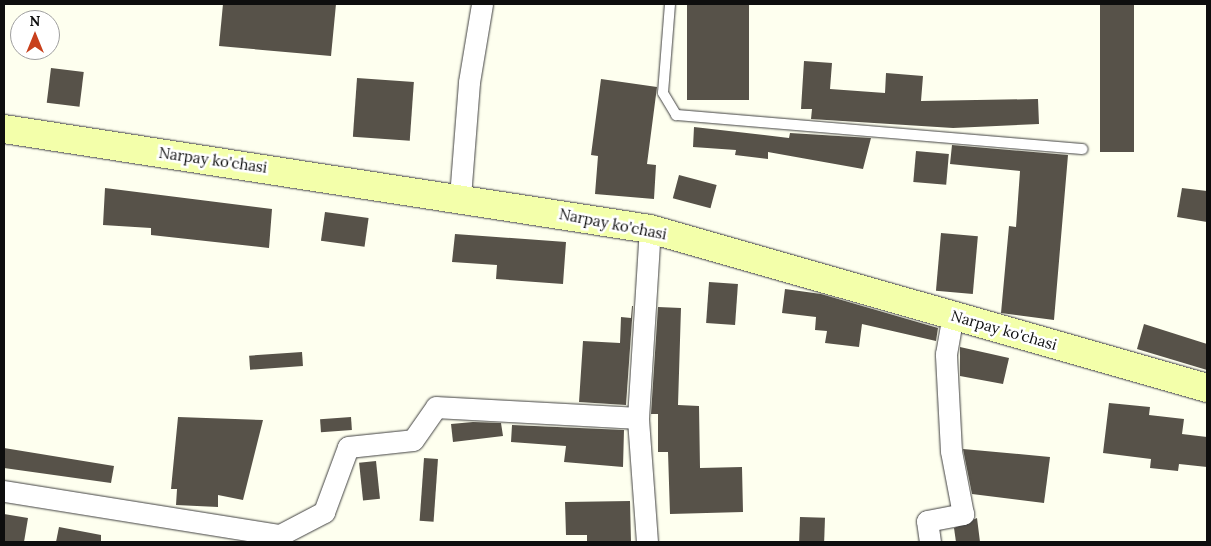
<!DOCTYPE html>
<style>
body{margin:0}
#map{position:relative;width:1211px;height:546px;overflow:hidden;background:#feffef;font-family:Lora,serif}
div>[style]{position:absolute}
.building>*{inset:0;background:#575249;transform-origin:0 0}
.roads{filter:drop-shadow(0 0 1px #414141) drop-shadow(0 0 1px #414141)}
.service>*{height:10px;margin:-5px;padding:0 5px;transform-origin:5px;border-radius:5px;background:#fff}
.minor>*{height:21px;margin:-10.5px;padding:0 10.5px;transform-origin:10.5px;border-radius:10.5px;background:#fff}
.secondary>*{height:28px;margin:-14px;padding:0 14px;transform-origin:14px;border-radius:14px;background:#f3ffaa}
span{translate:-50% -50%;white-space:nowrap;text-align:center;line-height:1.15;-webkit-text-stroke:5px #fff;paint-order:stroke}
.street-label{font-size:15px;color:#0e0e0e}
.frame{position:absolute;inset:0;border:5px solid #0e0e0e;pointer-events:none}
.north{position:absolute;left:10px;top:10px;width:50px;height:50px;box-sizing:border-box;background:#fff;border:1px solid #9f9f9f;border-radius:50%;rotate:0deg;font-size:14px;font-weight:700;line-height:20px;text-align:center;color:#0e0e0e}
.north::after{content:'';display:block;margin:auto;width:18px;height:22px;background:#c8401c;clip-path:polygon(50% 0,100% 100%,50% 72%,0 100%)}
</style>
<div id="map">
<div class="building">
<div style="clip-path:polygon(223px 4px,336px 4px,331px 56px,219px 46px)"></div>
<div style="left:687px;top:4px;width:62px;height:96px"></div>
<div style="left:1100px;top:4px;width:34px;height:148px"></div>
<div style="clip-path:polygon(804px 61px,832px 63px,830px 89px,885px 93px,886px 73px,923px 76px,921px 101px,1038px 99px,1039px 124px,953px 128px,811px 119px,812px 109px,801px 109px)"></div>
<div style="left:51px;top:68px;width:33px;height:35px;rotate:7deg"></div>
<div style="left:357px;top:78px;width:57px;height:59px;rotate:4deg"></div>
<div style="clip-path:polygon(601px 79px,657px 87px,647px 164px,656px 165px,654px 199px,595px 194px,598px 156px,591px 155px)"></div>
<div style="clip-path:polygon(694px 127px,789px 138px,790px 133px,871px 138px,863px 169px,768px 152px,768px 159px,735px 155px,736px 150px,693px 147px)"></div>
<div style="clip-path:polygon(952px 145px,1068px 155px,1054px 320px,1001px 313px,1009px 226px,1016px 227px,1020px 171px,950px 164px)"></div>
<div style="left:916px;top:151px;width:33px;height:31px;rotate:5deg"></div>
<div style="left:679px;top:175px;width:39px;height:24px;rotate:15deg"></div>
<div style="clip-path:polygon(105px 188px,272px 209px,269px 248px,151px 235px,151px 228px,103px 225px)"></div>
<div style="clip-path:polygon(1182px 188px,1207px 191px,1207px 222px,1177px 217px)"></div>
<div style="left:325px;top:212px;width:44px;height:29px;rotate:8deg"></div>
<div style="left:941px;top:233px;width:37px;height:58px;rotate:5deg"></div>
<div style="clip-path:polygon(455px 234px,566px 242px,563px 284px,496px 279px,497px 265px,452px 262px)"></div>
<div style="left:709px;top:282px;width:29px;height:41px;rotate:4deg"></div>
<div style="clip-path:polygon(785px 289px,821px 294px,938px 328px,936px 341px,862px 324px,859px 347px,825px 343px,827px 331px,815px 330px,816px 317px,782px 313px)"></div>
<div style="clip-path:polygon(632px 306px,633px 306px,626px 405px,579px 402px,583px 341px,620px 343px,621px 317px,631px 318px)"></div>
<div style="clip-path:polygon(658px 307px,681px 308px,678px 405px,699px 406px,700px 468px,742px 467px,743px 512px,670px 514px,668px 452px,658px 452px,658px 414px,651px 414px)"></div>
<div style="clip-path:polygon(1144px 324px,1207px 344px,1207px 370px,1137px 349px)"></div>
<div style="clip-path:polygon(960px 347px,1009px 358px,1003px 384px,960px 376px)"></div>
<div style="left:302px;top:352px;width:14px;height:53px;rotate:86deg"></div>
<div style="clip-path:polygon(1109px 403px,1150px 407px,1149px 415px,1184px 419px,1182px 434px,1207px 437px,1207px 467px,1179px 464px,1178px 471px,1150px 468px,1151px 459px,1103px 453px)"></div>
<div style="clip-path:polygon(178px 417px,263px 420px,243px 500px,218px 495px,218px 507px,176px 505px,177px 489px,171px 489px)"></div>
<div style="left:351px;top:417px;width:13px;height:31px;rotate:86deg"></div>
<div style="clip-path:polygon(473px 422px,501px 423px,503px 436px,453px 442px,451px 424px)"></div>
<div style="clip-path:polygon(512px 425px,624px 430px,623px 467px,564px 462px,566px 446px,511px 442px)"></div>
<div style="clip-path:polygon(4px 448px,114px 466px,111px 483px,4px 468px)"></div>
<div style="clip-path:polygon(963px 449px,1050px 457px,1044px 503px,972px 494px)"></div>
<div style="left:424px;top:458px;width:14px;height:63px;rotate:4deg"></div>
<div style="left:376px;top:461px;width:38px;height:17px;rotate:84deg"></div>
<div style="clip-path:polygon(630px 501px,631px 542px,587px 542px,587px 535px,566px 535px,565px 502px)"></div>
<div style="clip-path:polygon(4px 514px,28px 518px,24px 542px,4px 542px)"></div>
<div style="left:800px;top:517px;width:25px;height:25px;rotate:2deg"></div>
<div style="clip-path:polygon(977px 518px,980px 542px,956px 542px,954px 528px)"></div>
<div style="clip-path:polygon(59px 527px,101px 535px,101px 542px,56px 542px)"></div>
</div>
<div class="roads">
<div class="service">
<div style="left:670px;top:4px;width:89px;rotate:94.5deg"></div>
<div style="left:663px;top:93px;width:26px;rotate:59deg"></div>
<div style="left:676px;top:115px;width:408px;rotate:4.8deg"></div>
</div>
<div class="minor">
<div style="left:460px;top:197px;width:115px;rotate:-85.5deg"></div>
<div style="left:469px;top:82px;width:79px;rotate:-80.5deg"></div>
<div style="left:4px;top:491px;width:279px;rotate:9.1deg"></div>
<div style="left:280px;top:535px;width:50px;rotate:-27.6deg"></div>
<div style="left:324px;top:512px;width:69px;rotate:-69.7deg"></div>
<div style="left:348px;top:447px;width:65px;rotate:-6.1deg"></div>
<div style="left:413px;top:440px;width:40px;rotate:-55.1deg"></div>
<div style="left:436px;top:407px;width:202px;rotate:3.1deg"></div>
<div style="left:647px;top:542px;width:124px;rotate:-94.2deg"></div>
<div style="left:638px;top:418px;width:189px;rotate:-86.4deg"></div>
<div style="left:930px;top:542px;width:21px;rotate:-98deg"></div>
<div style="left:927px;top:521px;width:37px;rotate:-11deg"></div>
<div style="left:963px;top:514px;width:64px;rotate:-100.8deg"></div>
<div style="left:951px;top:451px;width:97px;rotate:-93deg"></div>
<div style="left:946px;top:354px;width:39px;rotate:-80deg"></div>
</div>
<div class="secondary">
<div style="left:4px;top:129px;width:654px;rotate:8.8deg"></div>
<div style="left:650px;top:229px;width:579px;rotate:15.93deg"></div>
</div>
</div>
<div class="street-label">
<span style="left:213px;top:160px;rotate:8deg">Narpay ko'chasi</span>
<span style="left:613px;top:224px;rotate:11deg">Narpay ko'chasi</span>
<span style="left:1004px;top:330px;rotate:16deg">Narpay ko'chasi</span>
</div>
<div class="frame"></div>
<div class="north">N</div>
</div>
